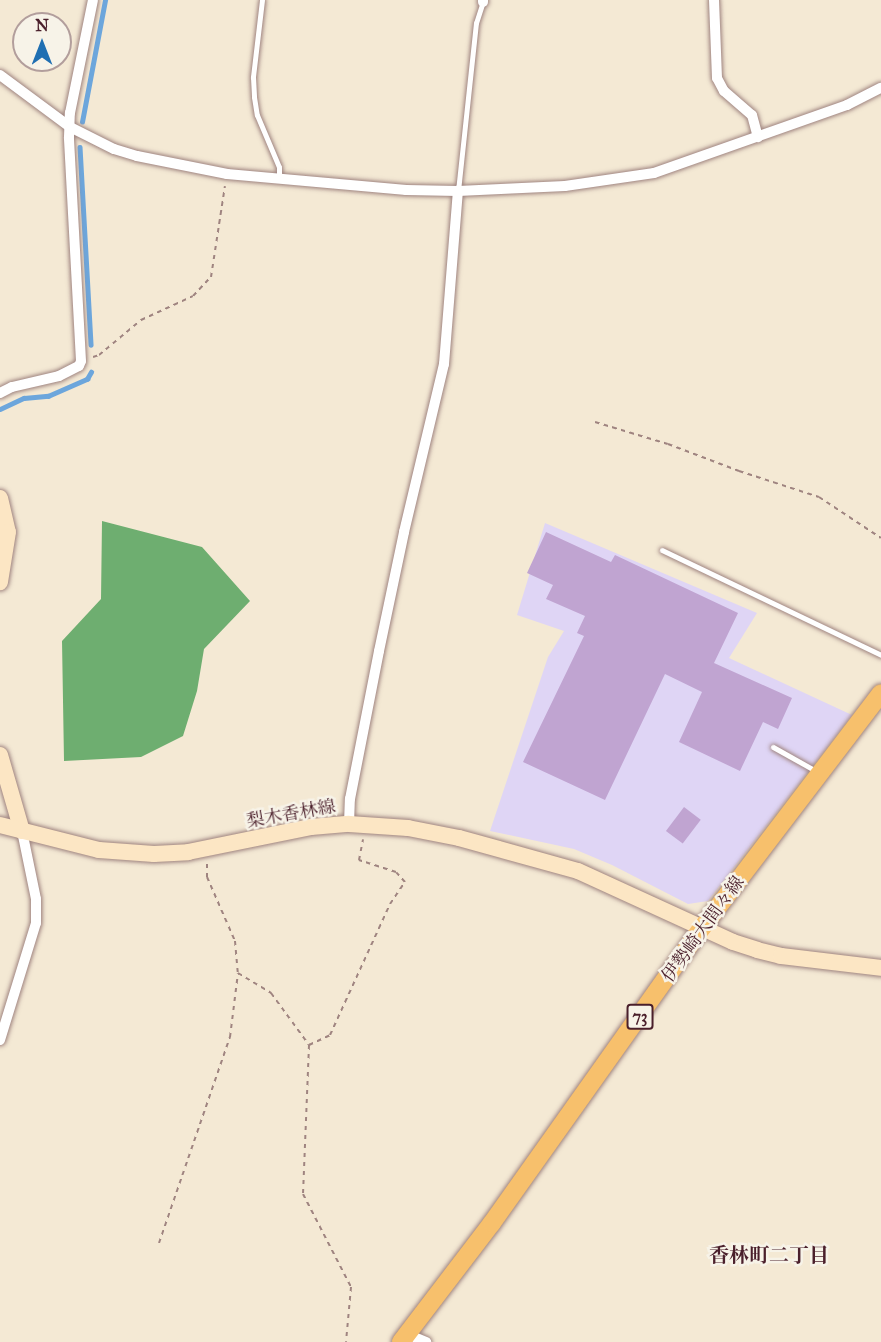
<!DOCTYPE html>
<meta charset="utf-8">
<style>
body{margin:0}
#map{position:relative;width:881px;height:1342px;overflow:hidden;background:#f4e9d4;font-family:"IM FELL Great Primer","Noto Serif JP",serif}
div>[style]{position:absolute}
.built>*{inset:0;background:#dfd5f5}
.forest>*{inset:0;background:#6eae70}
.stream>*{height:4.5px;margin:-2.25px;padding:0 2.25px;transform-origin:2.25px;border-radius:2.25px;background:#6ca6dc}
.building>*{inset:0;background:#c0a4d1;transform-origin:0 0}
.path>*{height:2px;margin-top:-1px;transform-origin:0;background:repeating-linear-gradient(90deg,#9f8480 0 4.5px,transparent 0 9px)}
.roads{filter:drop-shadow(0 0 2px #9f8480) drop-shadow(0 0 2px #9f8480)}
.lane>*{height:5px;margin:-2.5px;padding:0 2.5px;transform-origin:2.5px;border-radius:2.5px;background:#fff}
.street>*{height:10px;margin:-5px;padding:0 5px;transform-origin:5px;border-radius:5px;background:#fff}
.secondary>*{height:16px;margin:-8px;padding:0 8px;transform-origin:8px;border-radius:8px;background:#fce6c4}
.primary>*{height:18px;margin:-9px;padding:0 9px;transform-origin:9px;border-radius:9px;background:#f7c06c}
span{translate:-50% -50%;white-space:nowrap;text-align:center;line-height:1.15;-webkit-text-stroke:5px #f7f3e8;paint-order:stroke}
.shield-label span{padding:2px 4px;background:#f7f3e8;border:2px solid;border-radius:4px;-webkit-text-stroke-width:0}
.shield-label{font-size:16px;color:#4a1f2b;font-weight:700}
.street-label{font-size:18px;color:#4a1f2b}
.neighbourhood-label{font-size:20px;color:#4a1f2b;font-weight:700}
.north{position:absolute;left:12px;top:12px;width:60px;height:60px;box-sizing:border-box;background:#f7f3e8;border:2px solid #b29e9c;border-radius:50%;rotate:0deg;font-size:16px;font-weight:700;line-height:24px;text-align:center;color:#4a1f2b}
.north::after{content:'';display:block;margin:auto;width:21px;height:27px;background:#1f6fb2;clip-path:polygon(50% 0,100% 100%,50% 72%,0 100%)}
</style>
<div id="map">
<div class="built">
<div style="clip-path:polygon(545px 523px,757px 613px,729px 658px,852px 715px,708px 901px,688px 904px,612px 865px,574px 849px,490px 831px,548px 657px,564px 631px,517px 615px)"></div>
</div>
<div class="forest">
<div style="clip-path:polygon(102px 521px,202px 547px,250px 601px,204px 649px,197px 691px,183px 736px,141px 757px,64px 761px,62px 641px,101px 599px)"></div>
</div>
<div class="stream">
<div style="left:82px;top:122px;width:124px;rotate:-79.3deg"></div>
<div style="left:80px;top:147px;width:198px;rotate:86.8deg"></div>
<div style="left:0;top:409px;width:26px;rotate:-25deg"></div>
<div style="left:24px;top:398px;width:24px;rotate:-5deg"></div>
<div style="left:48px;top:396px;width:43px;rotate:-23.6deg"></div>
<div style="left:87px;top:379px;width:8px;rotate:-60deg"></div>
</div>
<div class="building">
<div style="clip-path:polygon(546px 532px,611px 562px,615px 555px,738px 613px,714px 663px,792px 698px,778px 729px,763px 722px,740px 771px,679px 742px,702px 692px,665px 674px,605px 800px,523px 762px,584px 636px,577px 633px,585px 616px,546px 599px,553px 585px,527px 573px)"></div>
<div style="left:684px;top:807px;width:21px;height:30px;rotate:37deg"></div>
</div>
<div class="path">
<div style="left:93px;top:357px;width:6px;rotate:-18deg"></div>
<div style="left:99px;top:355px;width:55px;rotate:-39.8deg"></div>
<div style="left:141px;top:320px;width:57px;rotate:-24.8deg"></div>
<div style="left:193px;top:296px;width:26px;rotate:-47deg"></div>
<div style="left:211px;top:277px;width:92px;rotate:-81.3deg"></div>
<div style="left:595px;top:422px;width:76px;rotate:16.8deg"></div>
<div style="left:668px;top:444px;width:76px;rotate:20.8deg"></div>
<div style="left:739px;top:471px;width:84px;rotate:18deg"></div>
<div style="left:819px;top:497px;width:74px;rotate:33.5deg"></div>
<div style="left:207px;top:864px;width:13px;rotate:90deg"></div>
<div style="left:207px;top:877px;width:70px;rotate:66.4deg"></div>
<div style="left:235px;top:941px;width:32px;rotate:85deg"></div>
<div style="left:238px;top:973px;width:39px;rotate:31deg"></div>
<div style="left:271px;top:993px;width:64px;rotate:53.8deg"></div>
<div style="left:309px;top:1045px;width:149px;rotate:92.3deg"></div>
<div style="left:303px;top:1194px;width:105px;rotate:62.7deg"></div>
<div style="left:351px;top:1287px;width:55px;rotate:95.2deg"></div>
<div style="left:309px;top:1045px;width:23px;rotate:-25deg"></div>
<div style="left:330px;top:1035px;width:144px;rotate:-65.4deg"></div>
<div style="left:390px;top:904px;width:27px;rotate:-56deg"></div>
<div style="left:405px;top:882px;width:13px;rotate:-132deg"></div>
<div style="left:396px;top:872px;width:39px;rotate:-162deg"></div>
<div style="left:359px;top:860px;width:21px;rotate:-79deg"></div>
<div style="left:159px;top:1243px;width:218px;rotate:-71deg"></div>
<div style="left:230px;top:1037px;width:64px;rotate:-82.9deg"></div>
</div>
<div class="roads">
<div class="lane">
<div style="left:262px;top:0;width:78px;rotate:96.7deg"></div>
<div style="left:253px;top:77px;width:20px;rotate:87deg"></div>
<div style="left:254px;top:97px;width:18px;rotate:81deg"></div>
<div style="left:257px;top:115px;width:56px;rotate:67.1deg"></div>
<div style="left:279px;top:167px;width:12px;rotate:90deg"></div>
<div style="left:458px;top:191px;width:169px;rotate:-83.9deg"></div>
<div style="left:476px;top:23px;width:22px;rotate:-72deg"></div>
<div style="left:662px;top:550px;width:243px;rotate:25.6deg"></div>
<div style="left:773px;top:747px;width:49px;rotate:29.2deg"></div>
</div>
<div class="street">
<div style="left:714px;top:0;width:78px;rotate:87.8deg"></div>
<div style="left:717px;top:78px;width:15px;rotate:62deg"></div>
<div style="left:724px;top:91px;width:37px;rotate:41deg"></div>
<div style="left:752px;top:115px;width:23px;rotate:75deg"></div>
<div style="left:483px;top:2px;width:2px;rotate:-90deg"></div>
<div style="left:0;top:75px;width:87px;rotate:36.6deg"></div>
<div style="left:70px;top:127px;width:49px;rotate:26.6deg"></div>
<div style="left:114px;top:149px;width:24px;rotate:17deg"></div>
<div style="left:137px;top:156px;width:92px;rotate:11.3deg"></div>
<div style="left:227px;top:174px;width:180px;rotate:5.1deg"></div>
<div style="left:406px;top:190px;width:52px;rotate:1.1deg"></div>
<div style="left:458px;top:191px;width:107px;rotate:-2.7deg"></div>
<div style="left:565px;top:186px;width:90px;rotate:-8.3deg"></div>
<div style="left:654px;top:173px;width:205px;rotate:-19.4deg"></div>
<div style="left:847px;top:105px;width:38px;rotate:-27deg"></div>
<div style="left:0;top:393px;width:13px;rotate:-27deg"></div>
<div style="left:12px;top:387px;width:48px;rotate:-13.2deg"></div>
<div style="left:59px;top:376px;width:22px;rotate:-27deg"></div>
<div style="left:79px;top:366px;width:5px;rotate:-68deg"></div>
<div style="left:81px;top:361px;width:224px;rotate:-93.1deg"></div>
<div style="left:69px;top:137px;width:24px;rotate:-88deg"></div>
<div style="left:70px;top:113px;width:115px;rotate:-78.5deg"></div>
<div style="left:349px;top:824px;width:25px;rotate:-88deg"></div>
<div style="left:350px;top:799px;width:151px;rotate:-78.9deg"></div>
<div style="left:379px;top:651px;width:122px;rotate:-78.1deg"></div>
<div style="left:404px;top:532px;width:173px;rotate:-76.6deg"></div>
<div style="left:444px;top:364px;width:174px;rotate:-85.4deg"></div>
<div style="left:0;top:1040px;width:122px;rotate:-72.9deg"></div>
<div style="left:36px;top:923px;width:24px;rotate:-90deg"></div>
<div style="left:36px;top:899px;width:69px;rotate:-101.6deg"></div>
<div style="left:407px;top:1334px;width:21px;rotate:23deg"></div>
</div>
<div class="secondary">
<div style="left:0;top:498px;width:35px;rotate:77deg"></div>
<div style="left:8px;top:532px;width:51px;rotate:99.1deg"></div>
<div style="left:0;top:755px;width:79px;rotate:73.9deg"></div>
<div style="left:0;top:825px;width:102px;rotate:14.2deg"></div>
<div style="left:99px;top:850px;width:55px;rotate:4.2deg"></div>
<div style="left:154px;top:854px;width:34px;rotate:-3deg"></div>
<div style="left:188px;top:852px;width:126px;rotate:-11.5deg"></div>
<div style="left:311px;top:827px;width:38px;rotate:-5deg"></div>
<div style="left:349px;top:824px;width:59px;rotate:3.9deg"></div>
<div style="left:408px;top:828px;width:52px;rotate:11.1deg"></div>
<div style="left:459px;top:838px;width:123px;rotate:15.5deg"></div>
<div style="left:578px;top:871px;width:170px;rotate:24.6deg"></div>
<div style="left:733px;top:942px;width:25px;rotate:18deg"></div>
<div style="left:757px;top:950px;width:25px;rotate:14deg"></div>
<div style="left:781px;top:956px;width:101px;rotate:6.8deg"></div>
</div>
<div class="primary">
<div style="left:401px;top:1342px;width:150px;rotate:-52.6deg"></div>
<div style="left:492px;top:1223px;width:362px;rotate:-54.6deg"></div>
<div style="left:702px;top:928px;width:295px;rotate:-52.7deg"></div>
</div>
</div>
<div class="shield-label">
<span style="left:640px;top:1017px">73</span>
</div>
<div class="street-label">
<span style="left:291px;top:814px;rotate:-10deg">梨木香林線</span>
<span style="left:703px;top:929px;rotate:-54deg">伊勢崎大間々線</span>
</div>
<div class="neighbourhood-label">
<span style="left:769px;top:1255px">香林町二丁目</span>
</div>
<div class="north">N</div>
</div>
